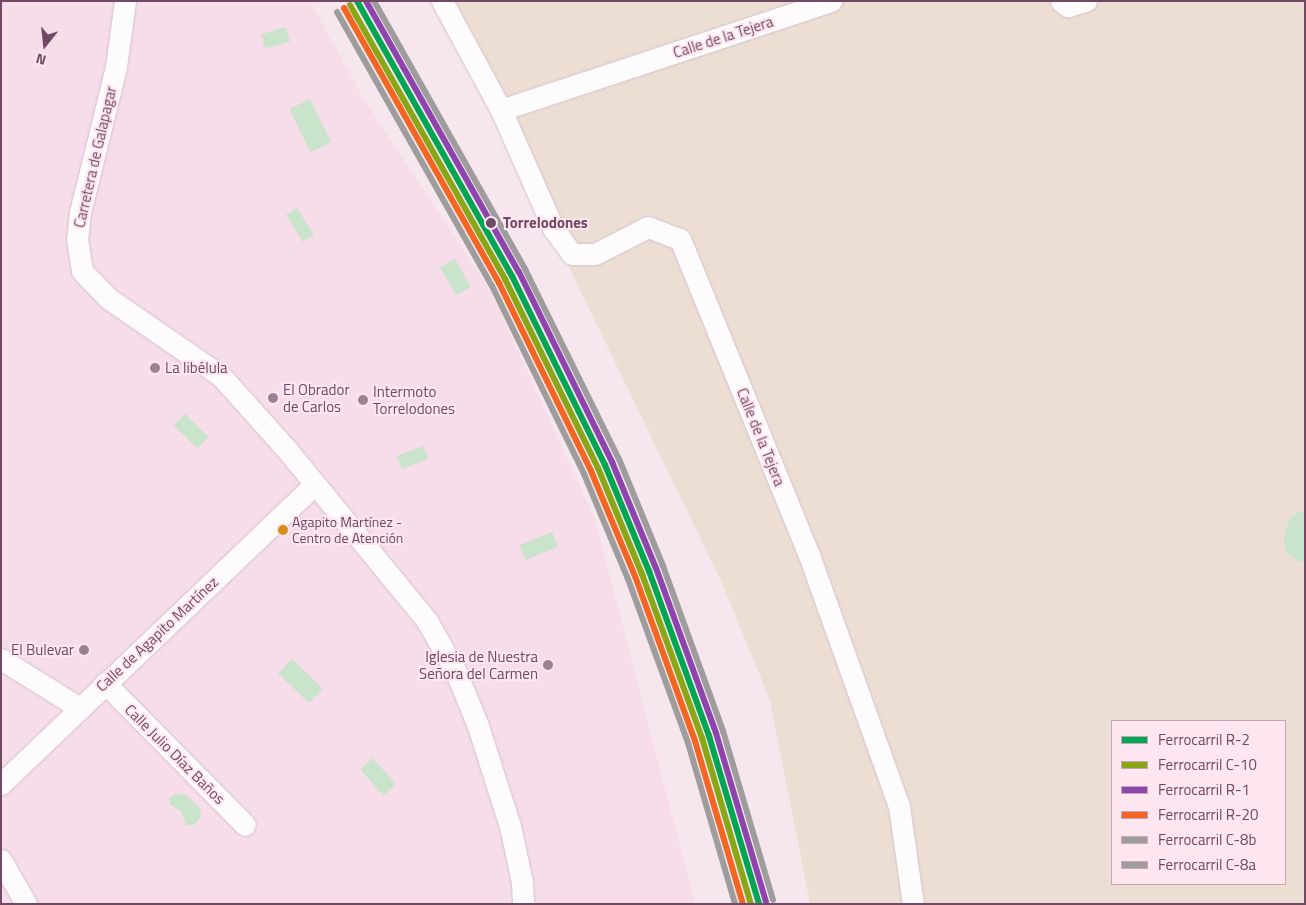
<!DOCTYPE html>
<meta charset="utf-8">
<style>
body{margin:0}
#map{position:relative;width:1306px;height:905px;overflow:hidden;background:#f5e7ed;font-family:"Titillium Web",sans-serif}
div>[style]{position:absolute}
.residential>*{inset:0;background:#f6dde9}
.green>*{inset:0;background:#edded4}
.water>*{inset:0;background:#cae4cb;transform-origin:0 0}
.river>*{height:36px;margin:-18px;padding:0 18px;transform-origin:18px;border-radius:18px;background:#cae4cb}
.roads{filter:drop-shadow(0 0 1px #d3c2cc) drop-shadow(0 0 1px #d3c2cc)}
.street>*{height:21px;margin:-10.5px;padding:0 10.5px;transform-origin:10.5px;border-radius:10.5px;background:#fefbfc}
.rail-1>*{height:6px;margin:-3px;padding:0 3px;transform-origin:3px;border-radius:3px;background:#00a651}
.rail-2>*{height:6px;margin:-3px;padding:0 3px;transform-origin:3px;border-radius:3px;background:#89a714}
.rail-3>*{height:6px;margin:-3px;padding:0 3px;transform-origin:3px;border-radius:3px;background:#8e44ad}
.rail-4>*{height:6px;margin:-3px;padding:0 3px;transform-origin:3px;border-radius:3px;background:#f26522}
.rail-5>*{height:6px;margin:-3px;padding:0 3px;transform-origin:3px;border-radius:3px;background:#9e9c9d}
.rail-6>*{height:6px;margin:-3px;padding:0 3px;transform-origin:3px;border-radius:3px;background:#9e9c9d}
.dots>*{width:14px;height:14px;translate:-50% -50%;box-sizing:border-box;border:2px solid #fee6f0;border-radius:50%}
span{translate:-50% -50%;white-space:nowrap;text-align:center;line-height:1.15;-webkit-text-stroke:4px #fee6f0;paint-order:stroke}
.bus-label{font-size:14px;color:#704963}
.left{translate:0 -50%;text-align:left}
.street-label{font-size:15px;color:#704963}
.stop-label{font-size:15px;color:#704963;font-weight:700}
.poi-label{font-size:15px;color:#704963}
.right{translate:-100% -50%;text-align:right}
.frame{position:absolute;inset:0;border:2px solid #704963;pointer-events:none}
.legend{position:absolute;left:1111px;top:720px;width:175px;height:165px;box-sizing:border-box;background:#fee6f0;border:1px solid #c5a7b8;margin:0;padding:6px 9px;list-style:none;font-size:15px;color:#704963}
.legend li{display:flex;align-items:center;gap:10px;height:25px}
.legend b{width:25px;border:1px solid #c5a7b8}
.north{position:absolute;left:20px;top:20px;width:50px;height:50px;-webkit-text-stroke:4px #fee6f0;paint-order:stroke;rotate:196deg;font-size:14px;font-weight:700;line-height:20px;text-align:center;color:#704963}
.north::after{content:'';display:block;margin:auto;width:18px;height:22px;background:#704963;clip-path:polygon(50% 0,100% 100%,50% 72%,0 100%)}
</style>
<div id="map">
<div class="residential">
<div style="clip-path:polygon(1px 1px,310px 1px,363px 98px,490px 290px,595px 519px,695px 904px,1px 904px)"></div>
</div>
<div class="green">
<div style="clip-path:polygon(evenodd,440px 1px,1305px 1px,1305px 904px,810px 904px,770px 700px,721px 581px,440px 1px,1112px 721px,1285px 721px,1285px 884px,1112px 884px,1112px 721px)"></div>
</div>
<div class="water">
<div style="left:286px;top:27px;width:15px;height:26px;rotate:74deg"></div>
<div style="left:310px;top:99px;width:48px;height:23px;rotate:64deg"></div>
<div style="left:297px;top:208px;width:32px;height:13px;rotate:58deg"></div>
<div style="left:455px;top:259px;width:32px;height:17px;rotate:60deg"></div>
<div style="left:185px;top:414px;width:33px;height:16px;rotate:44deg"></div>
<div style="left:423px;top:446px;width:14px;height:28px;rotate:69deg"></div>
<div style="left:552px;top:532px;width:16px;height:35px;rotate:68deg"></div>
<div style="left:292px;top:659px;width:43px;height:20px;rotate:44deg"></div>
<div style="left:373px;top:758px;width:35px;height:17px;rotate:49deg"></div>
<div style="clip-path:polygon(175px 794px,186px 795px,200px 808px,201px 817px,194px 825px,186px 825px,181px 811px,170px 805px,169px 798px)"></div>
</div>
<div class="river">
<div style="left:1305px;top:529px;width:13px;rotate:103deg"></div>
<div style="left:1302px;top:542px;width:4px;rotate:34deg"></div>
</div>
<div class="roads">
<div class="street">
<div style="left:125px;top:1px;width:67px;rotate:97.8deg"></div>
<div style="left:116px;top:67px;width:149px;rotate:103.9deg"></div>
<div style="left:80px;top:212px;width:27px;rotate:96deg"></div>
<div style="left:77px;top:239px;width:32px;rotate:81deg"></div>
<div style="left:82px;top:271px;width:37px;rotate:46deg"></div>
<div style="left:108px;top:298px;width:137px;rotate:34.6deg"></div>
<div style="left:221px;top:376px;width:101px;rotate:48.2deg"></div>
<div style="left:288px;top:451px;width:220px;rotate:50.7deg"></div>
<div style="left:427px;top:621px;width:59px;rotate:60.4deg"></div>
<div style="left:456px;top:672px;width:58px;rotate:67.8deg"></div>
<div style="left:478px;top:726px;width:105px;rotate:72.3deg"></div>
<div style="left:510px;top:826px;width:57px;rotate:77.9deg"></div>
<div style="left:522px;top:882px;width:22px;rotate:87deg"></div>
<div style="left:442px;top:1px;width:124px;rotate:61.6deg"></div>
<div style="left:501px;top:110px;width:129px;rotate:66.2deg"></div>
<div style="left:553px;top:228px;width:32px;rotate:54deg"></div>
<div style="left:572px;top:254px;width:23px"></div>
<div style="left:595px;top:254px;width:59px;rotate:-27deg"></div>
<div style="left:648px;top:227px;width:34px;rotate:21deg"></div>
<div style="left:680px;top:239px;width:341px;rotate:67.8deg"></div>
<div style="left:809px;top:555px;width:267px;rotate:70.3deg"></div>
<div style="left:899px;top:806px;width:99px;rotate:81.9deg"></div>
<div style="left:1061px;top:1px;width:9px;rotate:36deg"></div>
<div style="left:1068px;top:6px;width:19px;rotate:-16deg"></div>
<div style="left:501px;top:110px;width:348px;rotate:-18.3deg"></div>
<div style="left:1px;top:659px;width:91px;rotate:31.9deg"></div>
<div style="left:105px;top:683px;width:199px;rotate:45.4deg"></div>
<div style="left:1px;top:784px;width:433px;rotate:-43.7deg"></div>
<div style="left:1px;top:860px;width:51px;rotate:60.4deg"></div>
</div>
</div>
<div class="rail-1">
<div style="left:357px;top:1px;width:316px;rotate:60.6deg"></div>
<div style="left:512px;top:276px;width:211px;rotate:63.8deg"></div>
<div style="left:605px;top:465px;width:115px;rotate:67.5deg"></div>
<div style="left:649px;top:571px;width:176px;rotate:70deg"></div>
<div style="left:709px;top:736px;width:175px;rotate:73.4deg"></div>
</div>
<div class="rail-2">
<div style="left:350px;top:5px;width:315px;rotate:60.5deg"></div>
<div style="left:505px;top:279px;width:211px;rotate:63.8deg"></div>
<div style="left:598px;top:468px;width:115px;rotate:67.5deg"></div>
<div style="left:642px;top:574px;width:175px;rotate:69.9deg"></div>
<div style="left:702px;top:738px;width:173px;rotate:73.6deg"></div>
</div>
<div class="rail-3">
<div style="left:366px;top:1px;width:311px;rotate:60.6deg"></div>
<div style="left:519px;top:272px;width:212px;rotate:63.9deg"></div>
<div style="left:612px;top:462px;width:115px;rotate:67.5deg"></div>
<div style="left:656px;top:568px;width:176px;rotate:70deg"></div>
<div style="left:716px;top:733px;width:176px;rotate:73.5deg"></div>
</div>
<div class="rail-4">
<div style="left:344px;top:8px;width:316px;rotate:60.6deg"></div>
<div style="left:499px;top:283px;width:209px;rotate:63.9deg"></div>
<div style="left:591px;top:471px;width:114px;rotate:67.3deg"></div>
<div style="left:635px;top:576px;width:176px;rotate:70deg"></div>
<div style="left:695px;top:741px;width:170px;rotate:73.6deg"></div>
</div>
<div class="rail-5">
<div style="left:374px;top:1px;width:308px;rotate:60.6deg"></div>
<div style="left:525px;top:269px;width:212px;rotate:63.7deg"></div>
<div style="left:619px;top:459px;width:116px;rotate:67.6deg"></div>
<div style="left:663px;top:566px;width:176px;rotate:70deg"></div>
<div style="left:723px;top:731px;width:176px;rotate:73.5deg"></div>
</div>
<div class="rail-6">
<div style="left:337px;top:12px;width:315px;rotate:60.5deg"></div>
<div style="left:492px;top:286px;width:209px;rotate:63.9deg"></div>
<div style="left:584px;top:474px;width:114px;rotate:67.3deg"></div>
<div style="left:628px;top:579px;width:175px;rotate:69.9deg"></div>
<div style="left:688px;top:743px;width:168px;rotate:73.7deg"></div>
</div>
<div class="dots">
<div style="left:491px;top:223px;background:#704963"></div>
<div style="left:155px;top:368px;background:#9f8093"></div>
<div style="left:273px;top:398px;background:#9f8093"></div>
<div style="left:363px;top:400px;background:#9f8093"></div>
<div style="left:283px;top:530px;background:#d58f19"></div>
<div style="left:84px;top:650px;background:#9f8093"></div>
<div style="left:548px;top:665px;background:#9f8093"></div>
</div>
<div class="bus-label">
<span class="left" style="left:292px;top:530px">Agapito Martínez -<br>Centro de Atención</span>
</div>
<div class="street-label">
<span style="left:723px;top:37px;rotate:-18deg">Calle de la Tejera</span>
<span style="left:95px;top:157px;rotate:-77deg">Carretera de Galapagar</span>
<span style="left:761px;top:437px;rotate:68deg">Calle de la Tejera</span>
<span style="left:157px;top:634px;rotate:-43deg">Calle de Agapito Martínez</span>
<span style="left:175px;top:754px;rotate:45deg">Calle Julio Díaz Baños</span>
</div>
<div class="stop-label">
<span class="left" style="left:503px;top:223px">Torrelodones</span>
</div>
<div class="poi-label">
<span class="left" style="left:165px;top:368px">La libélula</span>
<span class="left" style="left:283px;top:398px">El Obrador<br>de Carlos</span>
<span class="left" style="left:373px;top:400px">Intermoto<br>Torrelodones</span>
<span class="right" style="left:74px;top:650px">El Bulevar</span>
<span class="right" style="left:538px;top:665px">Iglesia de Nuestra<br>Señora del Carmen</span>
</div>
<div class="frame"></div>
<ul class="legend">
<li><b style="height:6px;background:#00a651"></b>Ferrocarril R-2</li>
<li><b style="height:6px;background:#89a714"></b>Ferrocarril C-10</li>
<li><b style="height:6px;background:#8e44ad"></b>Ferrocarril R-1</li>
<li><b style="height:6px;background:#f26522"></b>Ferrocarril R-20</li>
<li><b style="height:6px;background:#9e9c9d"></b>Ferrocarril C-8b</li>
<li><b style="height:6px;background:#9e9c9d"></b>Ferrocarril C-8a</li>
</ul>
<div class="north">N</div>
</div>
